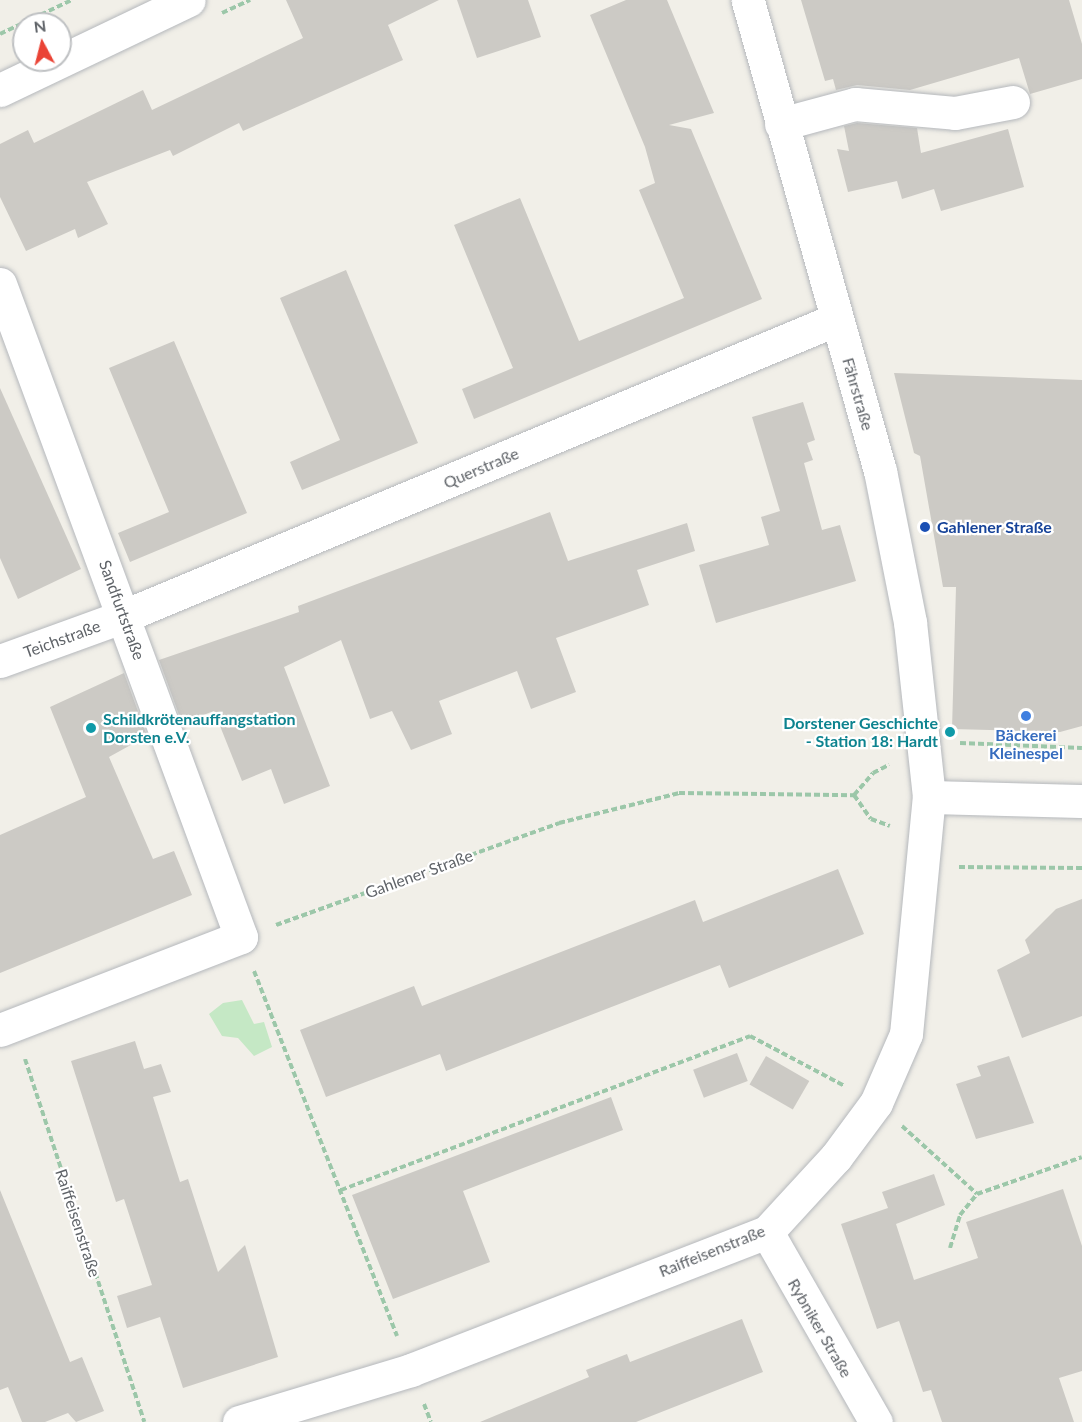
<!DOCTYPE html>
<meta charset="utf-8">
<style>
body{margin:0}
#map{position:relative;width:1082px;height:1422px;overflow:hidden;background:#f1efe8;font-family:Lato,sans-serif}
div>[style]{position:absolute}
.green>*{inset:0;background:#c5e8c5}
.building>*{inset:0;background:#cccac5;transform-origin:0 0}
.path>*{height:4px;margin-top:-2px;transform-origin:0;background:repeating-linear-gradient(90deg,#9cc7a9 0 6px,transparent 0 9px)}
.roads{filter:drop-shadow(0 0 2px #b5b8bc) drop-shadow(0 0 2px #b5b8bc)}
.minor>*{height:33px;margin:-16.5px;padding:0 16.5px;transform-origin:16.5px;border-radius:16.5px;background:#fff}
.dots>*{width:16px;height:16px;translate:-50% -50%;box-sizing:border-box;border:3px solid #fff;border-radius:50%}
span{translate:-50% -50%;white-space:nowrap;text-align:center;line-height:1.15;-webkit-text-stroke:4.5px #fff;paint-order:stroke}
.street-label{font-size:16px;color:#5f6368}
.transit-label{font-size:16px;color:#164399;font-weight:700}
.left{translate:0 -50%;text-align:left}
.culture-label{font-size:16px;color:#0d838f;font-weight:700}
.right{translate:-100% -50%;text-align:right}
.shop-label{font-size:16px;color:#366cbe;font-weight:700}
.north{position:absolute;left:12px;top:12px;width:60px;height:60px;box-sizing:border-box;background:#fff;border:2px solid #bfc1c3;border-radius:50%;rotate:353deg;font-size:16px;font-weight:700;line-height:24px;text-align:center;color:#5f6368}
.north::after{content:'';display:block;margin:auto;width:21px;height:27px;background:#ea4335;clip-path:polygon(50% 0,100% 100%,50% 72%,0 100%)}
</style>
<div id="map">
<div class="green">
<div style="clip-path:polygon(242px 1000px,254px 1024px,264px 1022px,272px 1047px,254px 1056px,238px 1038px,222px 1036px,209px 1014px,223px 1003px)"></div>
</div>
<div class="building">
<div style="clip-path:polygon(286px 0,439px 0,388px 25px,403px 60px,243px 131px,239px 123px,173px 156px,170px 150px,87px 182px,108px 224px,78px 238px,75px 229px,26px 251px,0 197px,0 144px,28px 130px,34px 143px,143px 90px,152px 110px,303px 38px)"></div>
<div style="clip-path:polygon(457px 0,528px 0,541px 37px,477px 58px)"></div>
<div style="clip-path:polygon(626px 0,667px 0,714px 113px,669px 125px,691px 129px,762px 299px,474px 419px,462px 389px,513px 368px,454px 225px,520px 198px,579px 341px,684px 298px,639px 190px,655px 183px,645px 147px,590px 15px)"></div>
<div style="clip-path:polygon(801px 0,1069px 0,1082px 44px,1082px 79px,1030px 94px,1019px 58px,910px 90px,857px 85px,836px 90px,833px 79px,825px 81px)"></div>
<div style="clip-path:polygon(857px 123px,917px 128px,921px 153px,1008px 129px,1024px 187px,941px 211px,934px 189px,902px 199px,897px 181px,848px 192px,837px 149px,849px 151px,844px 126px)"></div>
<div style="clip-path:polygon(346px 270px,418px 443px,302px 490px,290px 462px,340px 440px,280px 298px)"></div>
<div style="clip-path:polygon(174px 341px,247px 513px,130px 562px,118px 533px,169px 512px,109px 368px)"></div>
<div style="clip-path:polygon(894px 373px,1082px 380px,1082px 726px,1060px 732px,952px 729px,956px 587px,943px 587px,920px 456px,914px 453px)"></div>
<div style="clip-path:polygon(0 388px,81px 569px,18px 599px,0 558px)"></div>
<div style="clip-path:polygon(803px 402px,815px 440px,807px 443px,813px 460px,804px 463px,822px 530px,840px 525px,856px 581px,716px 623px,699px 565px,769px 545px,761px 517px,780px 511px,752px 417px)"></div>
<div style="clip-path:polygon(550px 512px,568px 561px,687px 523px,695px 551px,637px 570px,649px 605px,556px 638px,576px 692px,531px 709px,517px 671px,439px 701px,452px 734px,411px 750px,392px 711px,370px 719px,341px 640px,284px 667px,330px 786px,284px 804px,271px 769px,242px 781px,214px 711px,182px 723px,159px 660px,299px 612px,298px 606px)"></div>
<div style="clip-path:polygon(124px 673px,147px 736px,109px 757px,153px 859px,174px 851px,192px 895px,0 973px,0 835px,86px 797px,50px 707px)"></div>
<div style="clip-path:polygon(838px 869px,864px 934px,729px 988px,720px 965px,446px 1071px,440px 1054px,326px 1097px,300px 1030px,414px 986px,422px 1006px,695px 900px,703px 922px)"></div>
<div style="clip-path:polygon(1082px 899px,1082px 1016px,1022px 1038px,997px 970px,1030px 953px,1025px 940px,1056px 909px)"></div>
<div style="clip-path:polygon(135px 1041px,144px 1069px,161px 1064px,171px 1092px,153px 1097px,180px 1182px,188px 1179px,218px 1272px,245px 1245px,278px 1357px,183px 1388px,160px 1317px,127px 1328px,117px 1296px,152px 1285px,124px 1199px,116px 1202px,71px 1061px)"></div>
<div style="left:737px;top:1053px;width:30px;height:47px;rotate:69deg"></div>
<div style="left:766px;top:1056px;width:50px;height:33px;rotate:30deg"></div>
<div style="clip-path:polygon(1009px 1056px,1034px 1123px,976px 1139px,956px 1084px,981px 1076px,977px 1066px)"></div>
<div style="clip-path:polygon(611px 1097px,623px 1130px,463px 1191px,490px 1262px,393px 1299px,352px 1195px)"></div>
<div style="clip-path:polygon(934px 1174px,945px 1205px,896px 1224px,914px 1280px,978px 1258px,966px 1222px,1063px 1189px,1082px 1246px,1082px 1371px,1059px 1378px,1074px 1422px,942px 1422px,931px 1390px,923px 1392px,899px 1321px,877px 1329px,841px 1224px,888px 1208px,882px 1192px)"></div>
<div style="clip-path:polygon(0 1190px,70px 1362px,82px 1357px,104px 1411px,76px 1422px,68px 1413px,45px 1422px,22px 1422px,8px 1387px,0 1390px)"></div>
<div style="clip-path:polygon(742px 1319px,763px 1372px,636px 1422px,480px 1422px,589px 1377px,586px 1370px,627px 1354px,630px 1362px)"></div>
</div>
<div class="path">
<div style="left:222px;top:13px;width:31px;rotate:-25deg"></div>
<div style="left:0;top:34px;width:80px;rotate:-25.3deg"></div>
<div style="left:960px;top:743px;width:122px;rotate:2.3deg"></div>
<div style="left:854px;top:795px;width:29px;rotate:-49deg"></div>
<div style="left:873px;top:773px;width:18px;rotate:-27deg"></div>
<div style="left:854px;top:795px;width:29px;rotate:55deg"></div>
<div style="left:871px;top:819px;width:20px;rotate:20deg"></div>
<div style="left:959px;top:867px;width:123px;rotate:0.5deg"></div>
<div style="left:276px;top:925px;width:301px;rotate:-19.8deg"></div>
<div style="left:559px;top:823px;width:124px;rotate:-14deg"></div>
<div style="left:679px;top:793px;width:175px;rotate:0.7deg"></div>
<div style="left:254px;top:971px;width:392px;rotate:68.6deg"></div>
<div style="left:25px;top:1059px;width:382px;rotate:71.8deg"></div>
<div style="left:902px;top:1126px;width:101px;rotate:42.2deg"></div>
<div style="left:977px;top:1194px;width:111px;rotate:-19.4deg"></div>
<div style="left:341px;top:1190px;width:437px;rotate:-20.6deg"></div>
<div style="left:750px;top:1036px;width:107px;rotate:27.8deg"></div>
<div style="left:950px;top:1248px;width:34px;rotate:-73deg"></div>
<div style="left:960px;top:1215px;width:27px;rotate:-51deg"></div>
<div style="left:424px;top:1404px;width:19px;rotate:69deg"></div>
</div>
<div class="roads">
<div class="minor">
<div style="left:0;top:90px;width:209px;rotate:-25.5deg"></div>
<div style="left:781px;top:124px;width:77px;rotate:-15.1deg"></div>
<div style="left:855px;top:104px;width:100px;rotate:5.1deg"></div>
<div style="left:955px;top:113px;width:59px;rotate:-10.7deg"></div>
<div style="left:0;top:284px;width:696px;rotate:69.74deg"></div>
<div style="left:241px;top:937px;width:258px;rotate:158.9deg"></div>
<div style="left:0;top:661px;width:132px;rotate:-19.9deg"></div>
<div style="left:124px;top:616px;width:772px;rotate:-22.61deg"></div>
<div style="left:929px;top:797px;width:153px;rotate:1.5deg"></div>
<div style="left:767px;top:1232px;width:219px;rotate:60.2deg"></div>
<div style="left:239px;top:1422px;width:180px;rotate:-16.8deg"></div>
<div style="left:411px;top:1370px;width:382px;rotate:-21.2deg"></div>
<div style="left:767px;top:1232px;width:102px;rotate:-47.4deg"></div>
<div style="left:836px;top:1157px;width:67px;rotate:-53.5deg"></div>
<div style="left:876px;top:1103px;width:75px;rotate:-66.5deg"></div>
<div style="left:906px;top:1034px;width:238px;rotate:-84.5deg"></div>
<div style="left:929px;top:797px;width:176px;rotate:-96.2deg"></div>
<div style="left:910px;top:622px;width:154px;rotate:-101.2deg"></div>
<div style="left:880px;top:471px;width:489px;rotate:-105.7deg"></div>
</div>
</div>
<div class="dots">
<div style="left:925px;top:527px;background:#1a4fb4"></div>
<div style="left:1026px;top:716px;background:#3f7fe0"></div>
<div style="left:91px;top:728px;background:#0f9aa8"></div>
<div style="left:950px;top:732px;background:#0f9aa8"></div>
</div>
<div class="street-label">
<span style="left:858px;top:394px;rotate:74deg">Fährstraße</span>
<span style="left:481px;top:468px;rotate:-23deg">Querstraße</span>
<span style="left:122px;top:610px;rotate:70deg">Sandfurtstraße</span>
<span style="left:62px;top:639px;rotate:-20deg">Teichstraße</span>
<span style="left:419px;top:874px;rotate:-20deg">Gahlener Straße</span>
<span style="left:78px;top:1223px;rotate:72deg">Raiffeisenstraße</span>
<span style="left:712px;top:1251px;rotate:-22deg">Raiffeisenstraße</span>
<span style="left:820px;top:1328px;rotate:60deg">Rybniker Straße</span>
</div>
<div class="transit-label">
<span class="left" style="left:937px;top:527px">Gahlener Straße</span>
</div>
<div class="culture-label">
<span class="left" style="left:103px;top:728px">Schildkrötenauffangstation<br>Dorsten e.V.</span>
<span class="right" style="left:938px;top:732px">Dorstener Geschichte<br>- Station 18: Hardt</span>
</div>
<div class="shop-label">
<span style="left:1026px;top:744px">Bäckerei<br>Kleinespel</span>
</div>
<div class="north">N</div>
</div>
